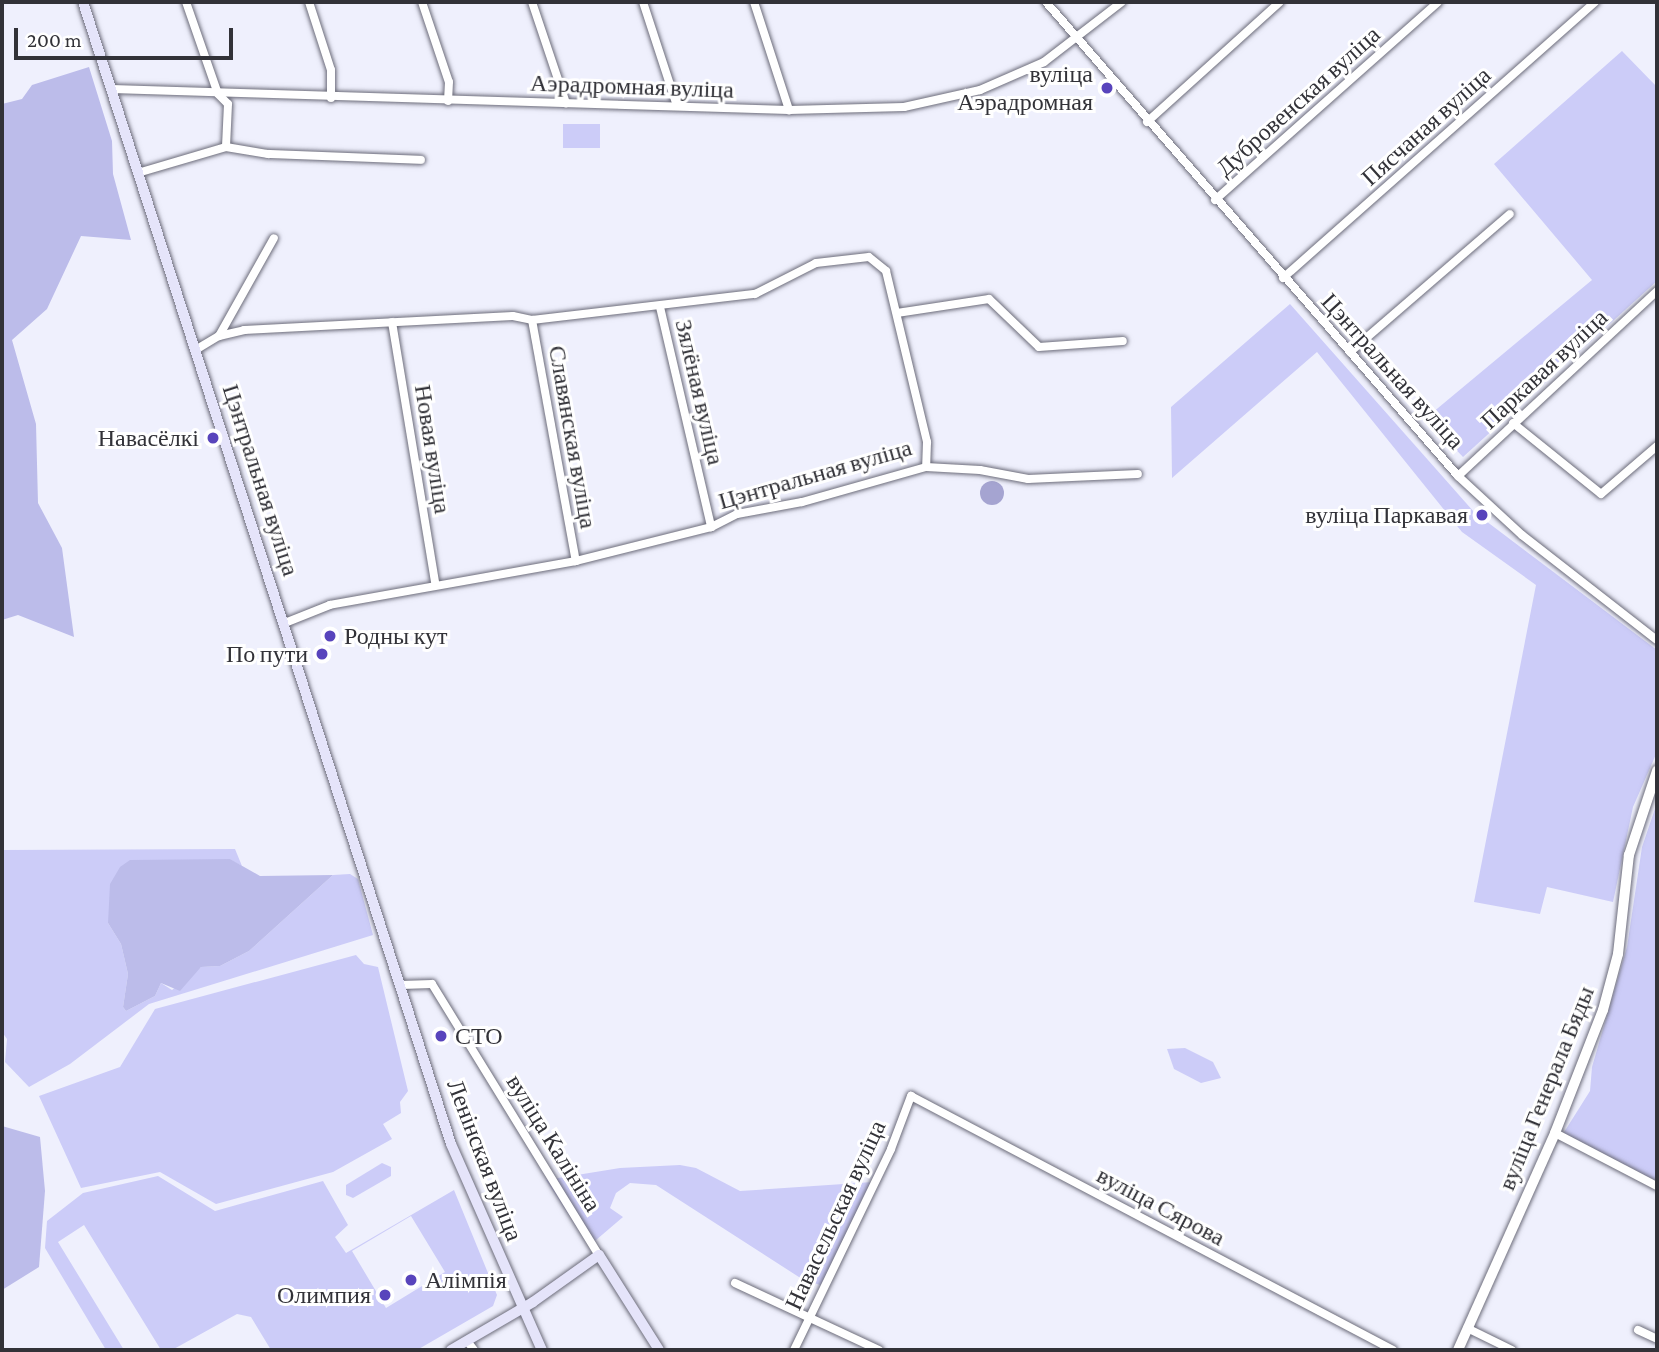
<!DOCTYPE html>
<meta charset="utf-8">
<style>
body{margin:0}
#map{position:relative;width:1659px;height:1352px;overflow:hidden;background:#eff0fd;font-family:"Crimson Pro",serif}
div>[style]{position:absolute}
.green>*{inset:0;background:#ccccf8;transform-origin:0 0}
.forest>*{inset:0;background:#bcbcea}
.water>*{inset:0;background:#a5a4d1}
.round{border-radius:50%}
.roads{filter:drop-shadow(0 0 2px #6c6c7a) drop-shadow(0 0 2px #6c6c7a)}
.minor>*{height:8px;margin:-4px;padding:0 4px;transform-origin:4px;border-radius:4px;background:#fff}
.tertiary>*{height:10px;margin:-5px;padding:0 5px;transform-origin:5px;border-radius:5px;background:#fff}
.secondary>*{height:10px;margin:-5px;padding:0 5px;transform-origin:5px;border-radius:5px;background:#e5e4fa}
.dots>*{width:19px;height:19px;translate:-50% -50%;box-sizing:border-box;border:4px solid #fff;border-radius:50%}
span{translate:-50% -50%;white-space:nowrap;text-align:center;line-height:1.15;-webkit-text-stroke:6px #fff;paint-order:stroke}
.poi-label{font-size:24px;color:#323238}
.right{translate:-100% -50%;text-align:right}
.left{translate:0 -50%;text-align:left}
.street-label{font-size:24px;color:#323238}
.frame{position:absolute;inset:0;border:4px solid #323238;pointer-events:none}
.scale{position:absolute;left:14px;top:28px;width:219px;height:32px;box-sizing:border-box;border:4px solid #323238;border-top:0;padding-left:9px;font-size:21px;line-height:24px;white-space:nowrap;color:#323238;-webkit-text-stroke:5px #fff;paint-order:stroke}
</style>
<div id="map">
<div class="green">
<div style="clip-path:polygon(1622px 51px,1657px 87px,1657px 281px,1463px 457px,1426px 418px,1592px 280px,1494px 164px)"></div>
<div style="left:563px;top:124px;width:37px;height:24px"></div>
<div style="clip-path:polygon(1290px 304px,1474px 512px,1657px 650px,1657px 752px,1633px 807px,1613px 902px,1547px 887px,1540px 914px,1474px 902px,1536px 585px,1462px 532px,1317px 352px,1172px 478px,1171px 407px)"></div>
<div style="clip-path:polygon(1657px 803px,1657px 1184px,1561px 1137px,1590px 1091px,1592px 1067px,1627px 947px,1642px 847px)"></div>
<div style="clip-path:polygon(235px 849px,242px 866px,229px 859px,108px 923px,121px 944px,128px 974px,123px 1007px,126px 1011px,155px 996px,161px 983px,172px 990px,201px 967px,220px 966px,249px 951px,333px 875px,350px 874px,358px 879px,373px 935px,149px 1004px,70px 1064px,29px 1087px,5px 1062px,7px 1039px,2px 1032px,2px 850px)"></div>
<div style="clip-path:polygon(356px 955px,364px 964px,378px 967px,408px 1091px,400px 1102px,401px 1113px,383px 1124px,392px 1139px,333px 1172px,216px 1204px,160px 1172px,81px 1188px,39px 1096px,120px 1067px,155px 1009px)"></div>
<div style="clip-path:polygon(1185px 1048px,1213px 1062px,1221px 1078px,1201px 1083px,1174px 1069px,1167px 1049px)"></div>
<div style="clip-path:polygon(382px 1163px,391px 1167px,391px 1176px,353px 1198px,346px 1195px,346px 1185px)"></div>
<div style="clip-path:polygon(680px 1165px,696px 1168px,740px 1191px,873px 1182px,823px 1286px,802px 1279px,656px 1185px,630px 1183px,616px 1193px,610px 1208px,623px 1217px,589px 1246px,546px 1180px,620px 1168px)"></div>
<div style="clip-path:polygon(evenodd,158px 1176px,215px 1211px,323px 1181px,348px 1225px,335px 1237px,346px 1253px,454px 1190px,497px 1295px,493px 1306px,417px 1350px,271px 1350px,251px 1317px,237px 1314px,172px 1350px,161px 1350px,84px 1225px,58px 1242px,124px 1350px,106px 1350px,45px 1248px,47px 1221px,83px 1193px,158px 1176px,411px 1216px,445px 1272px,386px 1308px,352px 1251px,411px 1216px)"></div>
</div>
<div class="forest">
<div style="clip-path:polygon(89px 67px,112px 141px,113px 174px,131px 240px,81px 236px,47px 309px,12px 340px,36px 424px,38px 503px,62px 548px,74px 637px,18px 615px,2px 620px,2px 104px,22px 99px,32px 85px)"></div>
<div style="clip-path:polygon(230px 859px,260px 876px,333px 875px,249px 951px,220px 966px,201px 967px,180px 991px,161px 983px,155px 996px,126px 1011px,123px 1007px,128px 974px,121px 944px,108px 923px,110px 884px,120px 867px,130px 860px)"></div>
<div style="clip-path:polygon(2px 1126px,40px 1137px,45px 1191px,39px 1267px,2px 1290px)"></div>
</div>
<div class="water">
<div class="round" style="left:980px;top:481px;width:24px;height:24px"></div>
</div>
<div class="roads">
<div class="minor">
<div style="left:186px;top:2px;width:97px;rotate:70.8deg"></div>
<div style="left:218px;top:94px;width:14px;rotate:45deg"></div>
<div style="left:228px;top:104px;width:43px;rotate:92.7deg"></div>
<div style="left:309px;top:2px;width:71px;rotate:72.1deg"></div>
<div style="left:331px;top:70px;width:28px;rotate:90deg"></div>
<div style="left:422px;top:2px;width:84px;rotate:71.4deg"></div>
<div style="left:449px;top:82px;width:19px;rotate:93deg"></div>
<div style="left:532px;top:2px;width:107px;rotate:71.4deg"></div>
<div style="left:643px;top:2px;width:109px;rotate:71.9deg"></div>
<div style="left:754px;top:2px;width:114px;rotate:72deg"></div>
<div style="left:1046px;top:2px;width:628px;rotate:49deg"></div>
<div style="left:1458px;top:476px;width:87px;rotate:42.7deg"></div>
<div style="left:1522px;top:535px;width:171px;rotate:37.9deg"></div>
<div style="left:112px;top:89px;width:677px;rotate:1.78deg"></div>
<div style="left:789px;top:110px;width:115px;rotate:-1.5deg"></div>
<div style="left:904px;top:107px;width:78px;rotate:-12.6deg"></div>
<div style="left:980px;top:90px;width:70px;rotate:-23.6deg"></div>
<div style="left:1044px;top:62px;width:98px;rotate:-37.6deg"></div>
<div style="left:1147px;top:122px;width:179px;rotate:-42.1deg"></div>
<div style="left:141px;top:172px;width:89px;rotate:-16.4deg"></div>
<div style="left:226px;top:147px;width:43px;rotate:9.5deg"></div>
<div style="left:268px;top:154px;width:153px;rotate:2.2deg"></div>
<div style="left:1215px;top:200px;width:298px;rotate:-41.6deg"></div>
<div style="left:1283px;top:278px;width:417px;rotate:-41.5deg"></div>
<div style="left:660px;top:307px;width:226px;rotate:76.9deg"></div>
<div style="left:897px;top:313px;width:93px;rotate:-8.7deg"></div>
<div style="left:989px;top:299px;width:69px;rotate:43.8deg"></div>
<div style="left:1039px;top:347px;width:84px;rotate:-4.1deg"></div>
<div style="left:532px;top:320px;width:245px;rotate:79.7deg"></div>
<div style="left:392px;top:322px;width:265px;rotate:80.6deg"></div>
<div style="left:219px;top:336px;width:112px;rotate:-60.7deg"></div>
<div style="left:197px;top:349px;width:26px;rotate:-31deg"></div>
<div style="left:219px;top:336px;width:26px;rotate:-13deg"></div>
<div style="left:244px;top:330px;width:269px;rotate:-3deg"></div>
<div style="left:513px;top:316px;width:19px;rotate:12deg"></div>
<div style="left:532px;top:320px;width:225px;rotate:-6.7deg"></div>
<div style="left:755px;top:294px;width:68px;rotate:-26.9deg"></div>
<div style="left:816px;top:263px;width:53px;rotate:-6.5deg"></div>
<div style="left:869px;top:257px;width:22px;rotate:39deg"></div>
<div style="left:886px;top:271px;width:176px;rotate:76.5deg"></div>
<div style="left:927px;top:442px;width:25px;rotate:92deg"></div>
<div style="left:926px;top:467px;width:129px;rotate:164.2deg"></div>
<div style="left:802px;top:502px;width:66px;rotate:169.5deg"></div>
<div style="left:737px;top:514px;width:29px;rotate:153deg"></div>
<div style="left:711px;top:527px;width:139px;rotate:165.9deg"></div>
<div style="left:576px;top:561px;width:250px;rotate:169.9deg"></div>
<div style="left:330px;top:605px;width:48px;rotate:158.2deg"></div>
<div style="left:1350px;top:352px;width:211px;rotate:-40.8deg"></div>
<div style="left:1513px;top:423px;width:113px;rotate:38.9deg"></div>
<div style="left:1601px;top:494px;width:74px;rotate:-40.6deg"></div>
<div style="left:926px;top:467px;width:54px;rotate:3.2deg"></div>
<div style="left:980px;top:470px;width:49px;rotate:10.6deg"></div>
<div style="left:1028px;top:479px;width:110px;rotate:-2.6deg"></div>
<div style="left:1458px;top:476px;width:272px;rotate:-42.9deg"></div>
<div style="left:401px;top:985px;width:31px;rotate:-2deg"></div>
<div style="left:432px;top:984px;width:318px;rotate:58.4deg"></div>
<div style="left:1555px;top:1133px;width:115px;rotate:27.5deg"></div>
<div style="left:735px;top:1283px;width:159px;rotate:25deg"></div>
<div style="left:1467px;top:1328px;width:50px;rotate:26.1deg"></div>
<div style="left:1638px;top:1330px;width:21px;rotate:25deg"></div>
<div style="left:467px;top:1341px;width:11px;rotate:52deg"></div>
<div style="left:794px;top:1350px;width:223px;rotate:-64.2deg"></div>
<div style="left:891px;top:1149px;width:57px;rotate:-69.3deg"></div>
<div style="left:911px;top:1096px;width:545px;rotate:27.79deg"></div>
</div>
<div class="tertiary">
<div style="left:1458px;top:1350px;width:238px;rotate:-65.9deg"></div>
<div style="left:1555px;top:1133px;width:132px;rotate:-68.7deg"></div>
<div style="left:1603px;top:1010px;width:58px;rotate:-75deg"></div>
<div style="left:1618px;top:954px;width:100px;rotate:-83.7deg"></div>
<div style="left:1629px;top:855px;width:89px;rotate:-71.6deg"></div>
</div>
<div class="secondary">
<div style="left:83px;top:2px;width:1200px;rotate:72.14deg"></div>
<div style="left:451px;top:1144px;width:225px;rotate:66.2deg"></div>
<div style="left:451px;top:1350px;width:95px;rotate:-30.3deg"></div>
<div style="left:533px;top:1302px;width:81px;rotate:-35.5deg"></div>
<div style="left:599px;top:1255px;width:112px;rotate:57.7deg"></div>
</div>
</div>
<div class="dots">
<div style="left:1107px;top:88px;background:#5844bc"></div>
<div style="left:213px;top:438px;background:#5844bc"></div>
<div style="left:1482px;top:515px;background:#5844bc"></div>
<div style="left:330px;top:636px;background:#5844bc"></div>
<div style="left:322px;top:654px;background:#5844bc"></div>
<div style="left:441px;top:1036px;background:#5844bc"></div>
<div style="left:411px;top:1280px;background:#5844bc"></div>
<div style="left:385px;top:1295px;background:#5844bc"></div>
</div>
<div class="poi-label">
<span class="right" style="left:1093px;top:88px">вуліца<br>Аэрадромная</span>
<span class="right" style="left:199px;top:438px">Навасёлкі</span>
<span class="right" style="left:1468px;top:515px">вуліца Паркавая</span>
<span class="left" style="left:344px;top:636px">Родны кут</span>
<span class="right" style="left:308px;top:654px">По пути</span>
<span class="left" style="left:455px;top:1036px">СТО</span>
<span class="left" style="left:425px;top:1280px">Алімпія</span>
<span class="right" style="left:371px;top:1295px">Олимпия</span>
</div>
<div class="street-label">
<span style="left:632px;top:86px;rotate:2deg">Аэрадромная вуліца</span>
<span style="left:1298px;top:101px;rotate:-42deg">Дубровенская вуліца</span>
<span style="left:1426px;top:126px;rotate:-42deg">Пясчаная вуліца</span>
<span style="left:1544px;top:369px;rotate:-43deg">Паркавая вуліца</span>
<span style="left:1393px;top:371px;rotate:48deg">Цэнтральная вуліца</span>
<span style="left:700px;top:392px;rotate:77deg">Зялёная вуліца</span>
<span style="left:573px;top:437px;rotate:80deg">Славянская вуліца</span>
<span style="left:433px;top:449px;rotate:81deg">Новая вуліца</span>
<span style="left:815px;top:474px;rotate:-16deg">Цэнтральная вуліца</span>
<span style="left:261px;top:480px;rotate:72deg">Цэнтральная вуліца</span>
<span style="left:1546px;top:1088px;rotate:-68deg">вуліца Генерала Бяды</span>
<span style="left:554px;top:1143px;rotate:58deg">вуліца Калініна</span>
<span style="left:485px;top:1160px;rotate:69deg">Ленінская вуліца</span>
<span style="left:1161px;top:1206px;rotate:28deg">вуліца Сярова</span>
<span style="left:835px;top:1215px;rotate:-65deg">Навасельская вуліца</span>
</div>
<div class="frame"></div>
<div class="scale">200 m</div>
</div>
